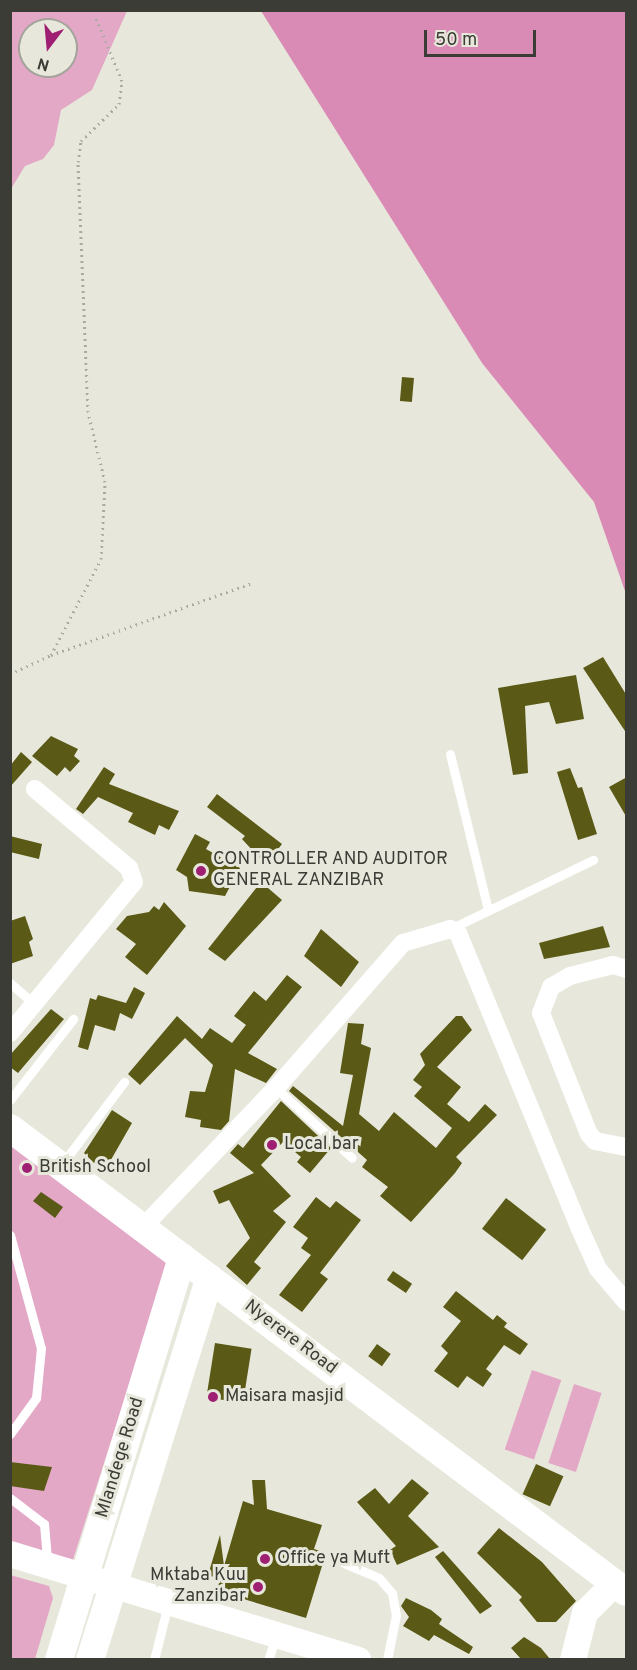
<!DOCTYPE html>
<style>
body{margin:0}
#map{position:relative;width:637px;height:1670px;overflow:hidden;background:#e7e8db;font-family:Overpass,sans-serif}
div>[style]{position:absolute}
.green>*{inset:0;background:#e4a8c7;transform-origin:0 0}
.water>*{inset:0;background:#d98bb5}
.building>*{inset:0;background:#5a5a16;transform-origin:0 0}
.path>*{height:3px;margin-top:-1.5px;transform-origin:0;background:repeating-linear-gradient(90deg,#aaaaa0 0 1.5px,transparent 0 6px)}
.lane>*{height:9px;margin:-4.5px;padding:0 4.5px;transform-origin:4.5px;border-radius:4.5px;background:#fff}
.street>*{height:18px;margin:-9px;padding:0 9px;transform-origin:9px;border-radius:9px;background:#fff}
.secondary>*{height:26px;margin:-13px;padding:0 13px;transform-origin:13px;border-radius:13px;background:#fff}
.primary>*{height:28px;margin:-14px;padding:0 14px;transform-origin:14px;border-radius:14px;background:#fff}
.dots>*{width:16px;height:16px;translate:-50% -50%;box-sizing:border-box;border:3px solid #e7e8db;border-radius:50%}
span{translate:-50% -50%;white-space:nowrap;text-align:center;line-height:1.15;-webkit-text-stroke:6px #e7e8db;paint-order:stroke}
.poi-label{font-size:18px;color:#3c3c37}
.left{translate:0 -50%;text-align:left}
.right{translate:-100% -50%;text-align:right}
.street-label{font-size:18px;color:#3c3c37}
.frame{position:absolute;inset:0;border:12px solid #3c3c37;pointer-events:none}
.north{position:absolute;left:18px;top:18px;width:60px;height:60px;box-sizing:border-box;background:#e7e8db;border:2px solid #a3a399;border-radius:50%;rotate:196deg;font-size:16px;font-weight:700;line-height:24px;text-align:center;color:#3c3c37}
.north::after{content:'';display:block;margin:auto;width:21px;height:27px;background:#9f2072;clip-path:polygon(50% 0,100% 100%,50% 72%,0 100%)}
.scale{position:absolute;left:424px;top:30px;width:112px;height:27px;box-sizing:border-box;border:3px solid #3c3c37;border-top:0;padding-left:8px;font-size:18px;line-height:21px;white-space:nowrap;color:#3c3c37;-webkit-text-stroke:4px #e7e8db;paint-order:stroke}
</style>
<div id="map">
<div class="green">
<div style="clip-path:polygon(evenodd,11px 10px,127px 11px,92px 90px,61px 110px,54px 145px,43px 159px,25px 166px,11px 189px,11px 10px,30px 30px,66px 30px,66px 66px,30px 66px,30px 30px)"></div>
<div style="clip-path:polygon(10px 1132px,171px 1254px,71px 1566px,11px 1549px)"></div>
<div style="left:532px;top:1370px;width:31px;height:84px;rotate:19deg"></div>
<div style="left:574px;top:1384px;width:29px;height:83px;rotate:18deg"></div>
<div style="clip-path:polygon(10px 1575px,49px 1586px,53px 1598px,35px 1659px,11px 1659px)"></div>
</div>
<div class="water">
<div style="clip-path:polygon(261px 11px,626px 11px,626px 594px,594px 502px,482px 363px)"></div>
</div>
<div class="building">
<div style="left:402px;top:377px;width:12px;height:24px;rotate:5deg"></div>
<div style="clip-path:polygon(603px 657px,627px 696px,627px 734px,583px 668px)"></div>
<div style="clip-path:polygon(576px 675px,584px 719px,556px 724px,549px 702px,525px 706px,528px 773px,513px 775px,498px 688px)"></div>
<div style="clip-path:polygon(51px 736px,78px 749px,74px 756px,80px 761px,70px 772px,65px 767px,57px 776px,32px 756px)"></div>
<div style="clip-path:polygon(21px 752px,32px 762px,10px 787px,10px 766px)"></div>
<div style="clip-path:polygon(104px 767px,115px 774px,109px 784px,179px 811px,169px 830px,159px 825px,155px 835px,128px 822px,133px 813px,98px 797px,83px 814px,76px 809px)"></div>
<div style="clip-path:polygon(570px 768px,578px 788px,582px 787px,597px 834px,578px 840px,557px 772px)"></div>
<div style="clip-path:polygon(627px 777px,627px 818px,609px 787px)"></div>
<div style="clip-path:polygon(217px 794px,282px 844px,266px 865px,242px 839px,245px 836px,207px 807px)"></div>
<div style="clip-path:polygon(195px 834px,210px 842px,206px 849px,240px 868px,225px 896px,189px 891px,187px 877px,176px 870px)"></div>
<div style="clip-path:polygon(10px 836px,42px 844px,39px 859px,10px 852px)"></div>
<div style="clip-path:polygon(261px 882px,282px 900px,225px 961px,208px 949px)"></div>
<div style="clip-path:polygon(164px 902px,186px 926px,147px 975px,125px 957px,136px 944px,116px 929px,127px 916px,149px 912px,154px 906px,159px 910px)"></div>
<div style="clip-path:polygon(25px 916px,33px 939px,29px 942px,33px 956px,10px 964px,10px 921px)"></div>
<div style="clip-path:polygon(603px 926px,610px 947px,544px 959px,539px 943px)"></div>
<div style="clip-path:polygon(321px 929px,359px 962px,341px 987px,304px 956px)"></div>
<div style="clip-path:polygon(287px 975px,302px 987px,248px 1053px,277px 1069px,266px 1083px,235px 1069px,229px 1121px,221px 1130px,200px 1127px,201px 1120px,185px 1117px,190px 1091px,205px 1092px,213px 1065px,185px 1038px,140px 1085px,128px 1074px,177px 1016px,202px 1039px,210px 1028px,232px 1043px,246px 1025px,234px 1016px,254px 991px,266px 1001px)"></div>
<div style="clip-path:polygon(134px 987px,145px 993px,132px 1019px,120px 1013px,115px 1031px,95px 1025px,88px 1050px,78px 1047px,90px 998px,96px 1000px,98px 995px,126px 1003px)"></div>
<div style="clip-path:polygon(51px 1009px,64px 1019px,18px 1073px,10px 1067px,10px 1055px)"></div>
<div style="clip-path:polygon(456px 1016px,462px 1016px,472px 1030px,437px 1067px,461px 1087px,447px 1104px,469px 1122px,485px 1104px,497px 1115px,456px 1157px,462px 1163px,455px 1173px,411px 1222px,380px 1196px,388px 1187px,362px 1167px,367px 1160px,289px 1091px,293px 1086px,343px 1126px,353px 1075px,340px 1073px,348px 1023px,364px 1024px,361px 1044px,371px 1048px,359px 1114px,379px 1131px,394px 1112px,436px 1148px,452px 1128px,414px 1096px,422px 1087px,413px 1080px,425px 1065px,420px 1054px)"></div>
<div style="clip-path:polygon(281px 1101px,331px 1148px,310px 1173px,297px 1162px,301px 1157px,283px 1142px,261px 1165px,291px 1196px,273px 1211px,286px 1222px,254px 1262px,261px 1268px,247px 1285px,226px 1266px,250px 1238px,229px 1200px,219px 1204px,213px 1191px,254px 1173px,230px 1153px,238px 1144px,243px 1148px)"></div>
<div style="clip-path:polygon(112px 1110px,132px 1123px,108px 1165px,99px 1159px,94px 1163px,84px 1153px)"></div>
<div style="clip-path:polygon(41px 1192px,63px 1207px,55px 1218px,33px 1201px)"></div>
<div style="clip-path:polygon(316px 1197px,330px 1208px,336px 1201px,361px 1220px,320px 1273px,328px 1279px,302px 1312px,279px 1295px,311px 1255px,301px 1248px,308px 1238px,293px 1227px)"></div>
<div style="left:506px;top:1198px;width:51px;height:39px;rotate:38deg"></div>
<div style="left:393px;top:1271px;width:23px;height:11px;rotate:34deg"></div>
<div style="clip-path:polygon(456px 1291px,493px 1320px,497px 1315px,507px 1323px,504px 1327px,528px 1344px,520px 1355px,504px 1345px,486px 1369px,492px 1374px,483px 1387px,467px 1376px,458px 1388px,434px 1371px,448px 1353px,441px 1346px,461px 1321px,443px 1307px)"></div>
<div style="left:215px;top:1343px;width:37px;height:55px;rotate:9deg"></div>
<div style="left:377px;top:1344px;width:17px;height:15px;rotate:36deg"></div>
<div style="clip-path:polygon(10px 1462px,52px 1467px,44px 1491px,10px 1486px)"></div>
<div style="left:536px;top:1464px;width:30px;height:33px;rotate:24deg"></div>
<div style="clip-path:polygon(412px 1479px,429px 1493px,408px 1516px,439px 1547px,397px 1565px,390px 1550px,396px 1546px,357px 1502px,375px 1488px,389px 1504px)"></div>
<div style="clip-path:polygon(252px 1480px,265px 1480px,267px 1509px,322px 1525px,314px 1549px,326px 1553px,306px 1618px,217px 1591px,220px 1579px,208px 1575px,220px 1535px,224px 1566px,243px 1501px,254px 1505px)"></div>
<div style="clip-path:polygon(499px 1528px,542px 1562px,576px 1601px,556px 1622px,537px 1622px,519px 1600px,522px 1597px,477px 1553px)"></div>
<div style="clip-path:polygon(443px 1551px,492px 1606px,480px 1614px,435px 1557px)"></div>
<div style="clip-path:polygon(406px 1598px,431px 1610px,442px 1619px,439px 1624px,473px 1647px,469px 1654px,434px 1635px,429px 1641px,403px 1626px,409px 1617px,401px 1606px)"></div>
<div style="clip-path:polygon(524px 1637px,541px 1648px,550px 1659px,521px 1659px,511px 1648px)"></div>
</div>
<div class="path">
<div style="left:51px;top:655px;width:108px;rotate:-62.5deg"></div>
<div style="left:101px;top:559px;width:77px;rotate:-87deg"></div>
<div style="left:105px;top:482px;width:72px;rotate:-103.7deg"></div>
<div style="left:88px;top:412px;width:250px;rotate:-92.3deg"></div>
<div style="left:78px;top:162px;width:21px;rotate:-82deg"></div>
<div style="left:81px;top:141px;width:53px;rotate:-44.2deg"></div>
<div style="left:119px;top:104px;width:23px;rotate:-83deg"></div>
<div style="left:122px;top:81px;width:68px;rotate:-112.4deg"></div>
<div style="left:10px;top:674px;width:45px;rotate:-24.9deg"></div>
<div style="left:51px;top:655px;width:214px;rotate:-19.7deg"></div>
</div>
<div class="lane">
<div style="left:450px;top:754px;width:161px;rotate:76.3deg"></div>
<div style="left:450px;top:929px;width:159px;rotate:-25.8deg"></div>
<div style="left:10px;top:983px;width:32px;rotate:41deg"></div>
<div style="left:276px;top:1088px;width:103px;rotate:42.6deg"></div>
<div style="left:10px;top:1100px;width:103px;rotate:-52.1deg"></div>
<div style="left:62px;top:1164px;width:103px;rotate:-52.9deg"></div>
<div style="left:10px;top:1235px;width:117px;rotate:74.7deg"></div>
<div style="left:41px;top:1348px;width:50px;rotate:95.7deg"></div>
<div style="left:36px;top:1398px;width:44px;rotate:125.8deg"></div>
<div style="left:10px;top:1498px;width:43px;rotate:37.4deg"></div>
<div style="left:44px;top:1524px;width:38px;rotate:85deg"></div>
<div style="left:344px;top:1563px;width:38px;rotate:23deg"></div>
<div style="left:379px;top:1578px;width:20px;rotate:49deg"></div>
<div style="left:392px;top:1593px;width:22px;rotate:80deg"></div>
<div style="left:396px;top:1615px;width:46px;rotate:101.3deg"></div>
<div style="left:154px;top:1660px;width:58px;rotate:-76deg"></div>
<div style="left:268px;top:1660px;width:24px;rotate:-71deg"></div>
</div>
<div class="street">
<div style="left:626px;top:969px;width:14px;rotate:-163deg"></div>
<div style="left:613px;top:965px;width:44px;rotate:165.7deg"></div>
<div style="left:570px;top:976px;width:22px;rotate:150deg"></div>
<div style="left:551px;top:987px;width:28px;rotate:111deg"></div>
<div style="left:541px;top:1013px;width:130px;rotate:68.4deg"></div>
<div style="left:589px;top:1134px;width:9px;rotate:49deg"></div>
<div style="left:595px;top:1141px;width:32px;rotate:11deg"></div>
<div style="left:10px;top:1033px;width:195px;rotate:-50.6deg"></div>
<div style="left:134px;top:882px;width:15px;rotate:-110deg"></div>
<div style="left:129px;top:868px;width:123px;rotate:-140deg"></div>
<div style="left:143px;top:1227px;width:192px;rotate:-46.3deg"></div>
<div style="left:276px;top:1088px;width:193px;rotate:-48.8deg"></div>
<div style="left:403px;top:943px;width:49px;rotate:-16.6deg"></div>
<div style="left:450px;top:929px;width:9px;rotate:27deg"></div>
<div style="left:458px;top:933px;width:320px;rotate:67.6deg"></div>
<div style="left:580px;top:1229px;width:44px;rotate:65.8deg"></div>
<div style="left:598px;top:1269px;width:43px;rotate:49.7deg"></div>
</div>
<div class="secondary">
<div style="left:10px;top:1554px;width:364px;rotate:16.9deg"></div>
<div style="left:573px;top:1660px;width:49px;rotate:-75.7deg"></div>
<div style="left:585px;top:1613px;width:42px;rotate:-45deg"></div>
</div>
<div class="primary">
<div style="left:10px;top:1128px;width:771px;rotate:36.99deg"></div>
<div style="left:59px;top:1660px;width:421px;rotate:-73deg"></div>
<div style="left:90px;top:1660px;width:400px;rotate:-72.6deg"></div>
</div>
<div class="dots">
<div style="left:201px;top:871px;background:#9f2072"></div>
<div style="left:272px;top:1145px;background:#9f2072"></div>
<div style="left:27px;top:1168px;background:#9f2072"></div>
<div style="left:213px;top:1397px;background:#9f2072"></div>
<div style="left:265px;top:1559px;background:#9f2072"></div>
<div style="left:258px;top:1587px;background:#9f2072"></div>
</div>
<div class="poi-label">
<span class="left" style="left:213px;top:871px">CONTROLLER AND AUDITOR<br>GENERAL ZANZIBAR</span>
<span class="left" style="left:284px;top:1145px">Local bar</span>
<span class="left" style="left:39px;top:1168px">British School</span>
<span class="left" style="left:225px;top:1397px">Maisara masjid</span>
<span class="left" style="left:277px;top:1559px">Office ya Muft</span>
<span class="right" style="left:246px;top:1587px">Mktaba Kuu<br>Zanzibar</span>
</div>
<div class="street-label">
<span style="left:290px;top:1338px;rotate:37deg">Nyerere Road</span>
<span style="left:121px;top:1458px;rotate:-73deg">Mlandege Road</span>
</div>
<div class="frame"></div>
<div class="north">N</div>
<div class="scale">50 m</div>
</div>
